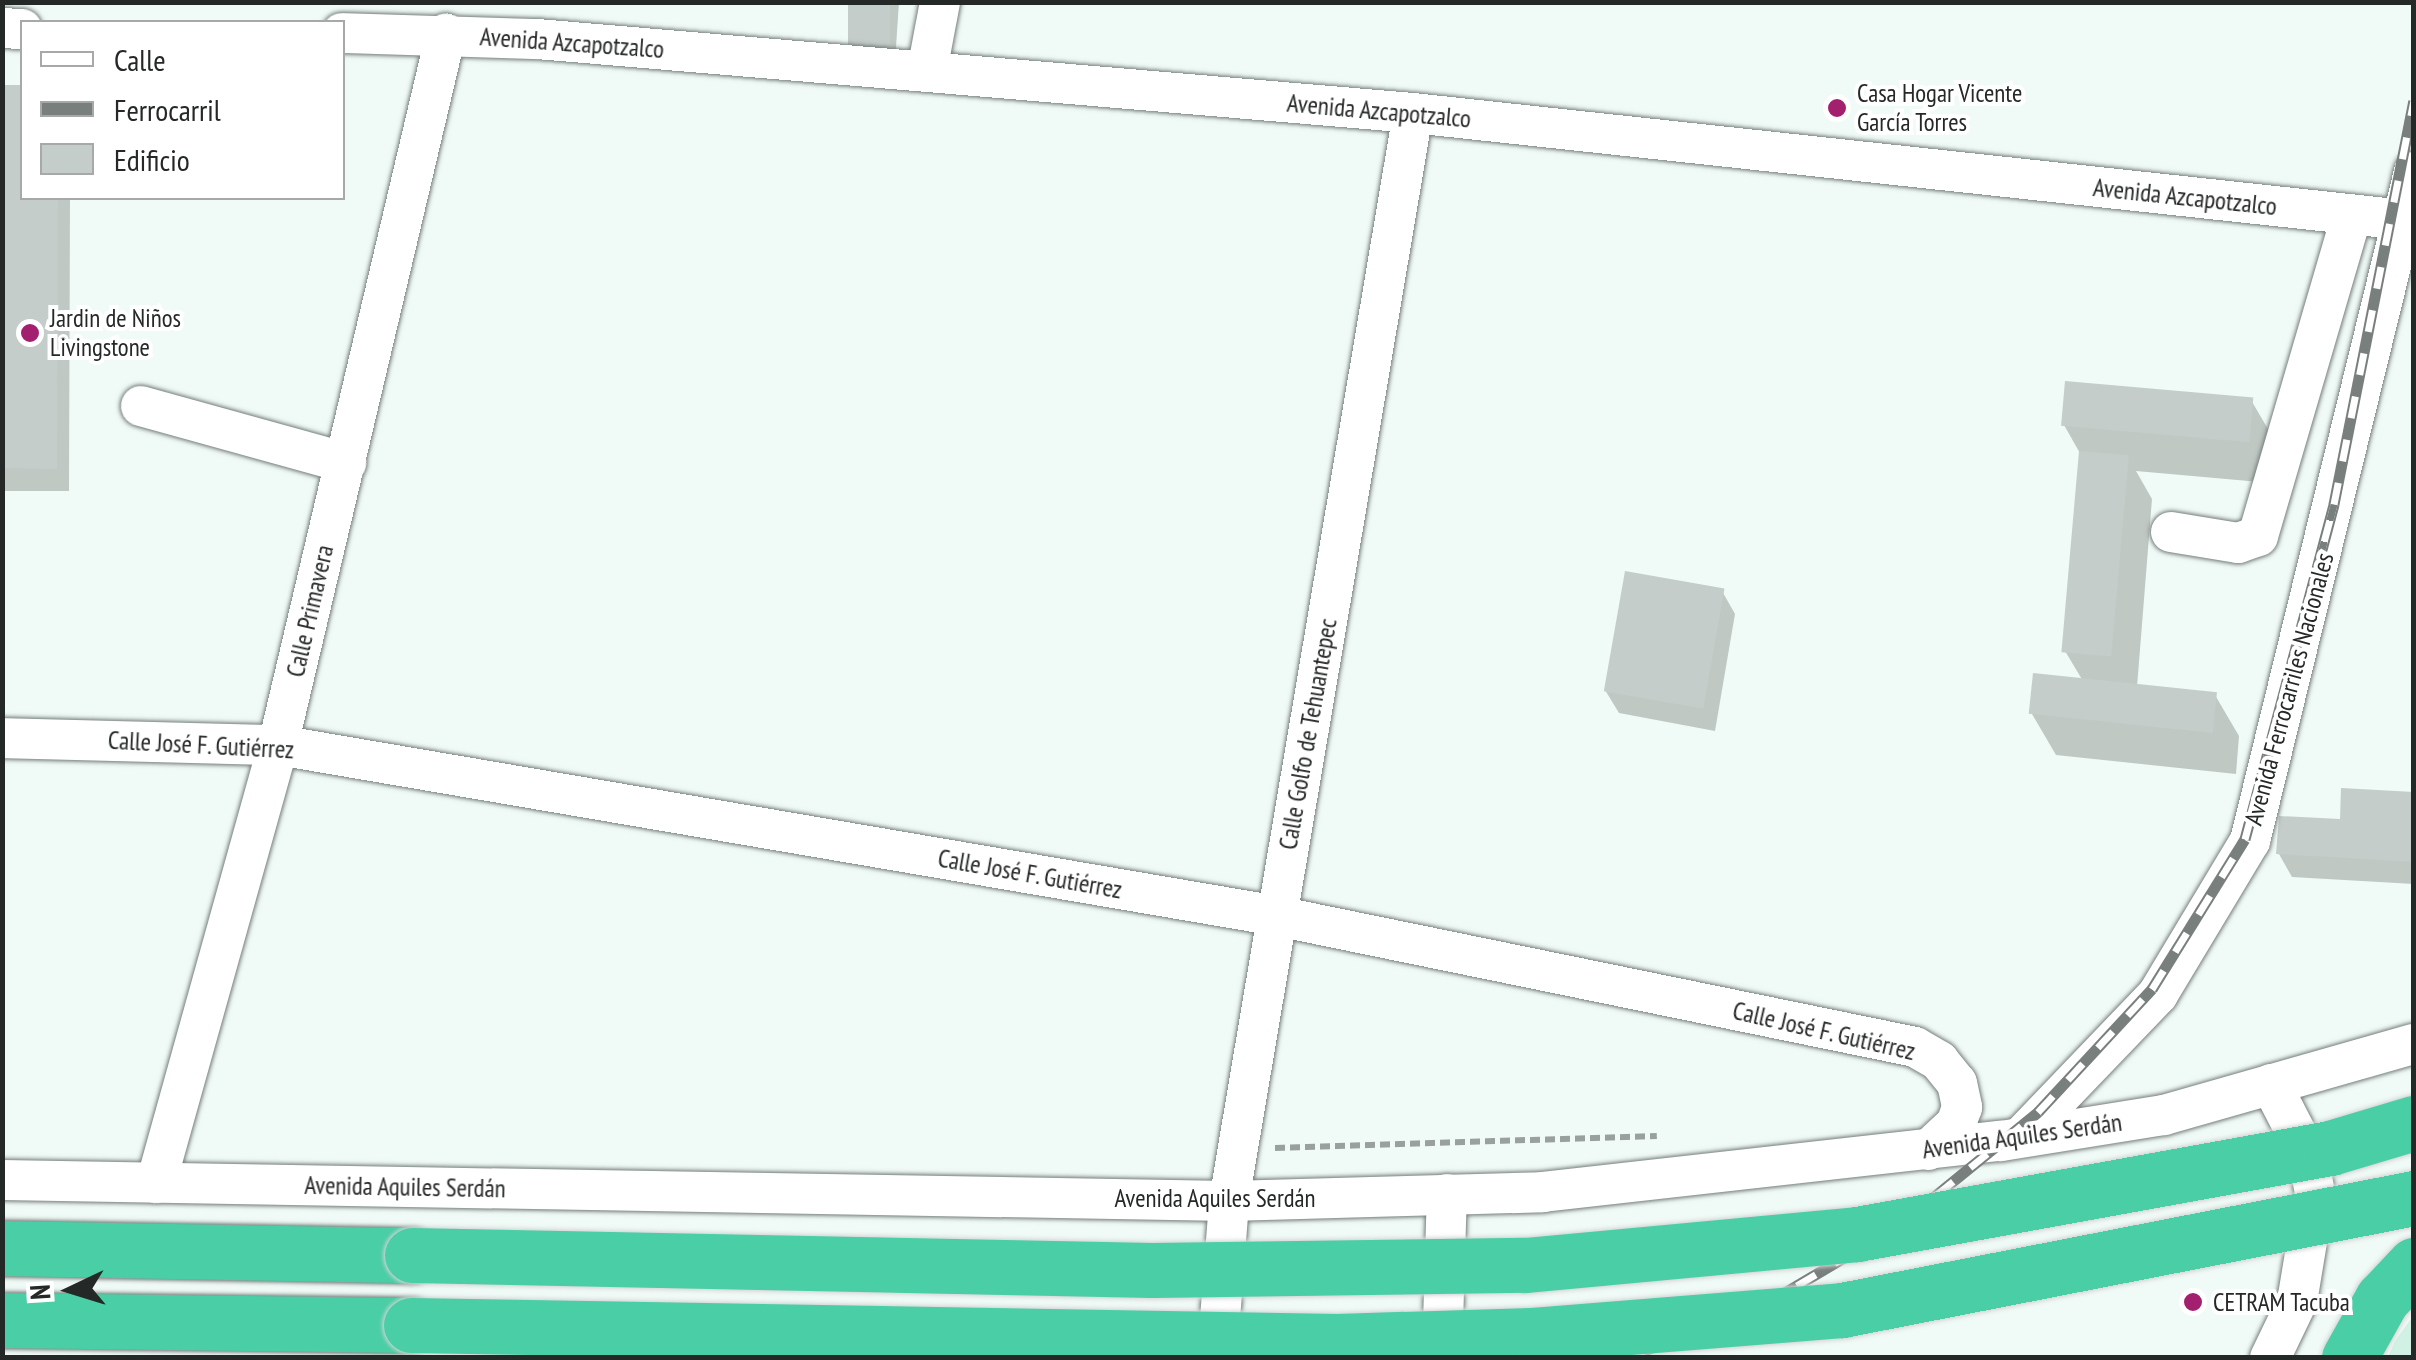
<!DOCTYPE html>
<meta charset="utf-8">
<style>
body{margin:0}
#map{position:relative;width:2416px;height:1360px;overflow:hidden;background:#f0faf6;font-family:"PT Sans Narrow",sans-serif}
div>[style]{position:absolute}
.green>*{inset:0;background:#d1f1e4}
.shadow>*{inset:0;background:#0003}
.building>*{inset:0;background:#c4cdc9;transform-origin:0 0}
.path>*{height:6px;margin-top:-3px;transform-origin:0;background:repeating-linear-gradient(90deg,#99a09d 0 10px,transparent 0 15px)}
.roads{filter:drop-shadow(0 0 2px #757e7b) drop-shadow(0 0 2px #757e7b)}
.minor>*{height:40px;margin:-20px;padding:0 20px;transform-origin:20px;border-radius:20px;background:#fff}
.highway>*{height:55px;margin:-27.5px;padding:0 27.5px;transform-origin:27.5px;border-radius:27.5px;background:#4acea6}
.rail>*{height:11px;margin-top:-5.5px;transform-origin:0;background:repeating-linear-gradient(90deg,#fff 0 22px,#787f7c 0 44px);box-sizing:border-box;border-block:2px solid #787f7c}
.bridges{filter:drop-shadow(0 0 2px #d3d4d4) drop-shadow(0 0 2px #d3d4d4)}
.highway-bridge>*{height:55px;margin:-27.5px;padding:0 27.5px;transform-origin:27.5px;border-radius:27.5px;background:#4acea6}
.dots>*{width:28px;height:28px;translate:-50% -50%;box-sizing:border-box;border:5px solid #fff;border-radius:50%}
span{translate:-50% -50%;white-space:nowrap;text-align:center;line-height:1.15;-webkit-text-stroke:8px #fff;paint-order:stroke}
.street-label{font-size:25px;color:#242826}
.poi-label{font-size:25px;color:#242826}
.left{translate:0 -50%;text-align:left}
.frame{position:absolute;inset:0;border:5px solid #242826;pointer-events:none}
.legend{position:absolute;left:20px;top:20px;width:325px;height:180px;box-sizing:border-box;background:#fff;border:2px solid #a7a9a8;margin:0;padding:12px 18px;list-style:none;font-size:30px;color:#242826}
.legend li{display:flex;align-items:center;gap:20px;height:50px}
.legend b{width:50px;border:2px solid #a7a9a8}
.north{position:absolute;left:20px;top:1240px;width:100px;height:100px;-webkit-text-stroke:8px #fff;paint-order:stroke;rotate:266deg;font-size:28px;font-weight:700;line-height:40px;text-align:center;color:#242826}
.north::after{content:'';display:block;margin:auto;width:35px;height:45px;background:#242826;clip-path:polygon(50% 0,100% 100%,50% 72%,0 100%)}
</style>
<div id="map">
<div class="green">
<div style="clip-path:polygon(2413px 1316px,2413px 1357px,2388px 1357px,2395px 1341px)"></div>
</div>
<div class="shadow">
<div style="clip-path:polygon(850px 2px,899px 2px,895px 62px,857px 59px,848px 44px)"></div>
<div style="clip-path:polygon(2px 88px,22px 88px,22px 198px,70px 198px,69px 491px,2px 491px)"></div>
<div style="clip-path:polygon(2251px 400px,2275px 441px,2271px 483px,2136px 471px,2152px 499px,2137px 687px,2215px 695px,2239px 736px,2236px 774px,2056px 755px,2032px 714px,2083px 681px,2065px 651px,2081px 455px,2064px 425px)"></div>
<div style="clip-path:polygon(1722px 591px,1735px 614px,1715px 731px,1619px 713px,1605px 690px)"></div>
<div style="clip-path:polygon(2414px 794px,2414px 884px,2292px 877px,2279px 854px)"></div>
</div>
<div class="building">
<div style="left:848px;top:2px;width:42px;height:43px"></div>
<div style="clip-path:polygon(2px 85px,22px 85px,22px 198px,58px 198px,57px 469px,2px 468px)"></div>
<div style="left:2065px;top:381px;width:189px;height:45px;rotate:5deg"></div>
<div style="left:2079px;top:451px;width:50px;height:202px;rotate:5deg"></div>
<div style="left:1625px;top:571px;width:101px;height:122px;rotate:10deg"></div>
<div style="left:2033px;top:673px;width:185px;height:41px;rotate:6deg"></div>
<div style="clip-path:polygon(2341px 788px,2414px 792px,2414px 862px,2276px 854px,2279px 816px,2340px 819px)"></div>
</div>
<div class="path">
<div style="left:1275px;top:1148px;width:382px;rotate:-1.8deg"></div>
</div>
<div class="roads">
<div class="minor">
<div style="left:2px;top:28px;width:20px;rotate:3deg"></div>
<div style="left:342px;top:33px;width:195px;rotate:1.8deg"></div>
<div style="left:537px;top:39px;width:879px;rotate:4.83deg"></div>
<div style="left:1413px;top:113px;width:1007px;rotate:6.16deg"></div>
<div style="left:927px;top:71px;width:70px;rotate:-79.3deg"></div>
<div style="left:141px;top:406px;width:213px;rotate:15.5deg"></div>
<div style="left:2171px;top:532px;width:68px;rotate:9.3deg"></div>
<div style="left:2238px;top:543px;width:21px;rotate:-19deg"></div>
<div style="left:2258px;top:536px;width:334px;rotate:-73.7deg"></div>
<div style="left:2px;top:738px;width:276px;rotate:1.5deg"></div>
<div style="left:278px;top:745px;width:1014px;rotate:9.71deg"></div>
<div style="left:1277px;top:916px;width:651px;rotate:11.6deg"></div>
<div style="left:1915px;top:1047px;width:28px;rotate:30deg"></div>
<div style="left:1939px;top:1061px;width:28px;rotate:51deg"></div>
<div style="left:1957px;top:1083px;width:25px;rotate:78deg"></div>
<div style="left:1962px;top:1107px;width:18px;rotate:109deg"></div>
<div style="left:1956px;top:1124px;width:38px;rotate:137deg"></div>
<div style="left:2022px;top:1136px;width:197px;rotate:-46.2deg"></div>
<div style="left:2158px;top:994px;width:179px;rotate:-59deg"></div>
<div style="left:2250px;top:841px;width:689px;rotate:-76.23deg"></div>
<div style="left:2px;top:1180px;width:1227px;rotate:0.98deg"></div>
<div style="left:1229px;top:1201px;width:314px;rotate:-1.6deg"></div>
<div style="left:1543px;top:1192px;width:461px;rotate:-6.4deg"></div>
<div style="left:2001px;top:1141px;width:165px;rotate:-9.1deg"></div>
<div style="left:2164px;top:1115px;width:260px;rotate:-15.9deg"></div>
<div style="left:156px;top:1183px;width:455px;rotate:-74.4deg"></div>
<div style="left:278px;top:745px;width:731px;rotate:-76.71deg"></div>
<div style="left:1217px;top:1358px;width:157px;rotate:-85.6deg"></div>
<div style="left:1229px;top:1201px;width:1103px;rotate:-80.4deg"></div>
<div style="left:1442px;top:1358px;width:164px;rotate:-88.3deg"></div>
<div style="left:2270px;top:1358px;width:62px;rotate:-64.3deg"></div>
<div style="left:2297px;top:1302px;width:110px;rotate:-80.6deg"></div>
<div style="left:2315px;top:1193px;width:38px;rotate:-101deg"></div>
<div style="left:2308px;top:1156px;width:81px;rotate:-117.2deg"></div>
</div>
<div class="highway">
<div style="left:2px;top:1248px;width:410px;rotate:1deg"></div>
<div style="left:2px;top:1320px;width:409px;rotate:0.7deg"></div>
</div>
</div>
<div class="rail">
<div style="left:1624px;top:1358px;width:144px;rotate:-20.3deg"></div>
<div style="left:1759px;top:1308px;width:166px;rotate:-30.7deg"></div>
<div style="left:1902px;top:1223px;width:176px;rotate:-39.2deg"></div>
<div style="left:2038px;top:1112px;width:168px;rotate:-47.2deg"></div>
<div style="left:2152px;top:989px;width:176px;rotate:-58.2deg"></div>
<div style="left:2245px;top:839px;width:347px;rotate:-75.1deg"></div>
<div style="left:2334px;top:504px;width:411px;rotate:-78.8deg"></div>
</div>
<div class="bridges">
<div class="highway-bridge">
<div style="left:412px;top:1255px;width:740px;rotate:1.16deg"></div>
<div style="left:1152px;top:1270px;width:373px;rotate:-0.8deg"></div>
<div style="left:1525px;top:1265px;width:333px;rotate:-5.3deg"></div>
<div style="left:1857px;top:1234px;width:481px;rotate:-10.3deg"></div>
<div style="left:2330px;top:1148px;width:88px;rotate:-16.6deg"></div>
<div style="left:411px;top:1325px;width:926px;rotate:0.99deg"></div>
<div style="left:1337px;top:1341px;width:195px;rotate:-1.8deg"></div>
<div style="left:1532px;top:1335px;width:311px;rotate:-4.6deg"></div>
<div style="left:1842px;top:1310px;width:583px;rotate:-11.08deg"></div>
<div style="left:2349px;top:1358px;width:68px;rotate:-60.8deg"></div>
<div style="left:2382px;top:1299px;width:47px;rotate:-46.7deg"></div>
</div>
</div>
<div class="dots">
<div style="left:1837px;top:108px;background:#a3206f"></div>
<div style="left:30px;top:333px;background:#a3206f"></div>
<div style="left:2193px;top:1302px;background:#a3206f"></div>
</div>
<div class="street-label">
<span style="left:572px;top:43px;rotate:4deg">Avenida Azcapotzalco</span>
<span style="left:1379px;top:111px;rotate:5deg">Avenida Azcapotzalco</span>
<span style="left:2185px;top:197px;rotate:6deg">Avenida Azcapotzalco</span>
<span style="left:310px;top:611px;rotate:-77deg">Calle Primavera</span>
<span style="left:2289px;top:689px;rotate:-75deg">Avenida Ferrocarriles Nacionales</span>
<span style="left:1308px;top:734px;rotate:-80deg">Calle Golfo de Tehuantepec</span>
<span style="left:201px;top:745px;rotate:3deg">Calle José F. Gutiérrez</span>
<span style="left:1030px;top:874px;rotate:10deg">Calle José F. Gutiérrez</span>
<span style="left:1824px;top:1031px;rotate:13deg">Calle José F. Gutiérrez</span>
<span style="left:2022px;top:1136px;rotate:-8deg">Avenida Aquiles Serdán</span>
<span style="left:405px;top:1187px;rotate:1deg">Avenida Aquiles Serdán</span>
<span style="left:1215px;top:1198px">Avenida Aquiles Serdán</span>
</div>
<div class="poi-label">
<span class="left" style="left:1857px;top:108px">Casa Hogar Vicente<br>García Torres</span>
<span class="left" style="left:50px;top:333px">Jardin de Niños<br>Livingstone</span>
<span class="left" style="left:2213px;top:1302px">CETRAM Tacuba</span>
</div>
<div class="frame"></div>
<ul class="legend">
<li><b style="height:12px;background:#fff"></b>Calle</li>
<li><b style="height:12px;background:#787f7c"></b>Ferrocarril</li>
<li><b style="height:28px;background:#c4cdc9"></b>Edificio</li>
</ul>
<div class="north">N</div>
</div>
